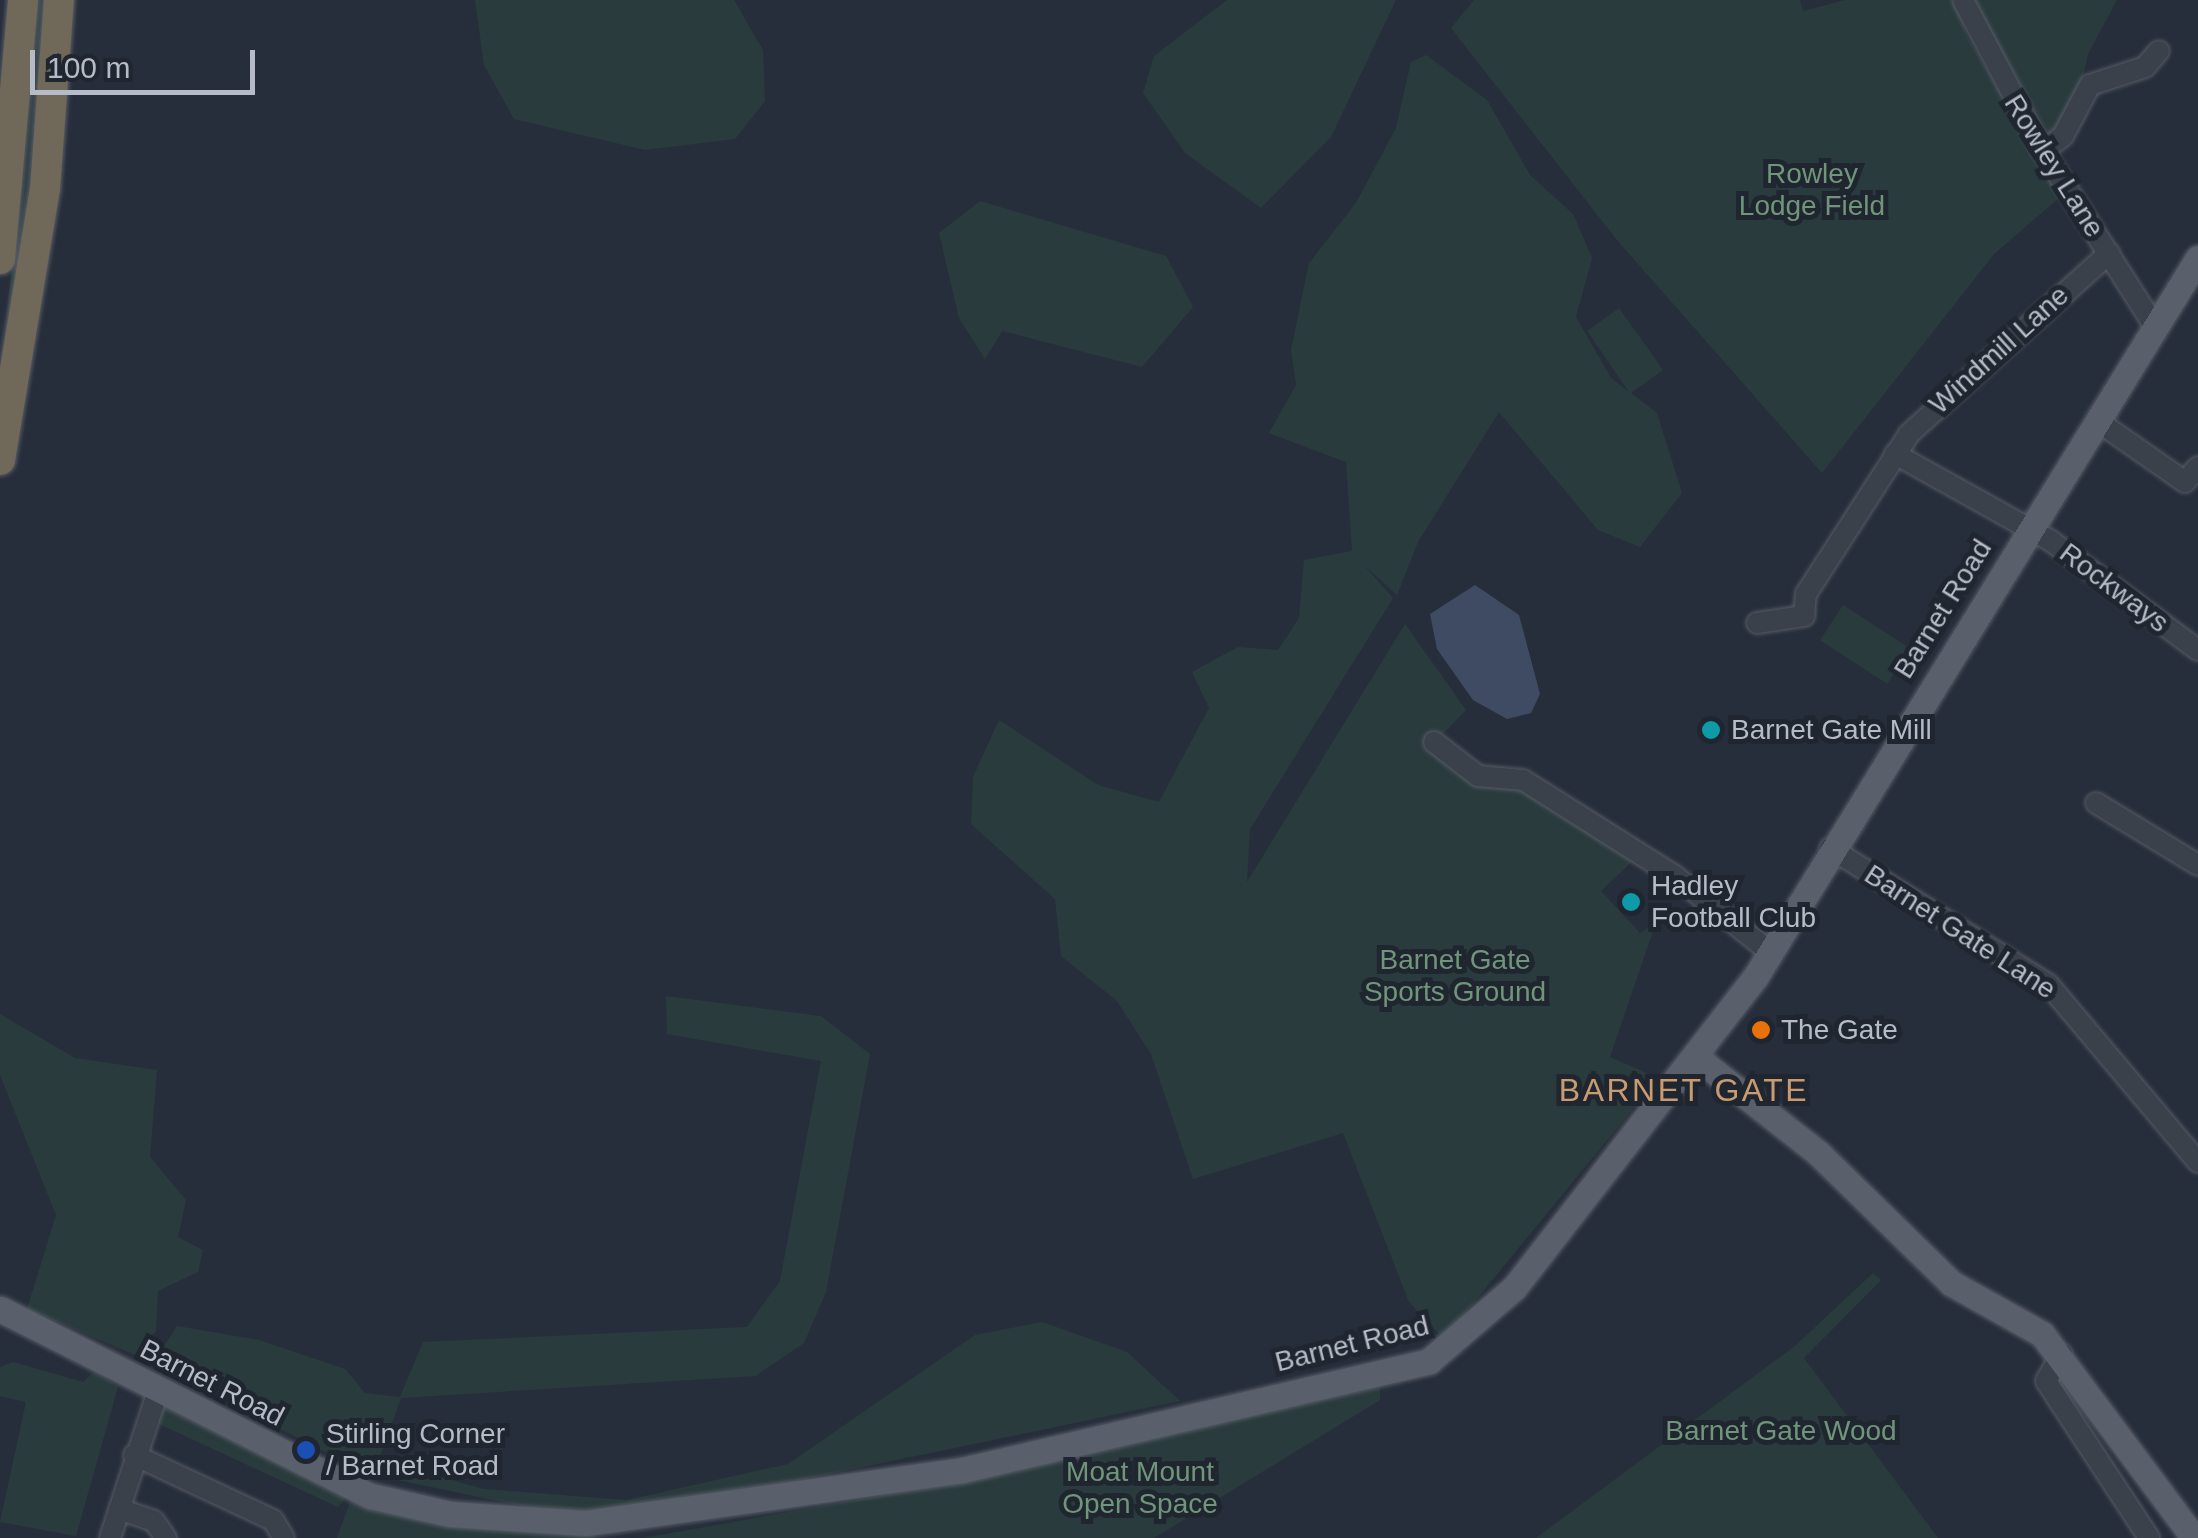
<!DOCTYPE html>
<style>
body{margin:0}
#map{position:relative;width:2198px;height:1538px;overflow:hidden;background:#272e3b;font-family:Helvetica,sans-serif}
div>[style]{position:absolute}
.green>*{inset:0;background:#2a3b3d;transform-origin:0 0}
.water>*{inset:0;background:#3f4b62}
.roads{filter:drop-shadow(0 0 2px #565c66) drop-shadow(0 0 2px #565c66)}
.minor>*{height:20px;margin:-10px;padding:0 10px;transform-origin:10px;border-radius:10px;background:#3b414b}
.major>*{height:25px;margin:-12.5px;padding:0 12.5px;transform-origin:12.5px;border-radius:12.5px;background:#59606b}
.highway>*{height:30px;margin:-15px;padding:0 15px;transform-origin:15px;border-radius:15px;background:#706859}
.dots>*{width:28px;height:28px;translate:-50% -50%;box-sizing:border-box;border:5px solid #202630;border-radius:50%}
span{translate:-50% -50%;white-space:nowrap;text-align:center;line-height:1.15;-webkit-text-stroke:10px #202630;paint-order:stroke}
.street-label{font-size:28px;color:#b6bcc7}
.park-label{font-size:28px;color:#70957b}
.poi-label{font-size:28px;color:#b6bcc7}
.left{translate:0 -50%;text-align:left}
.quarter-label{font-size:32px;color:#c89b70;letter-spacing:2.5px}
.scale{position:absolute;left:30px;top:50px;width:225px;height:45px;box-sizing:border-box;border:5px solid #b6bcc7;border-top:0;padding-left:12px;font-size:30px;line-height:35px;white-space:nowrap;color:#b6bcc7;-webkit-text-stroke:8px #202630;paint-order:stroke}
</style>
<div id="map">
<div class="green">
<div style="clip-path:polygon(37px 0,46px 0,37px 130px,0 388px)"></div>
<div style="clip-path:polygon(475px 0,734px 0,763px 50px,765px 101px,735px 139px,645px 150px,514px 119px,484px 65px)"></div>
<div style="clip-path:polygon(1227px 0,1396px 0,1331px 137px,1261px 208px,1185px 153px,1143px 93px,1154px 56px)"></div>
<div style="clip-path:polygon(1474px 0,1800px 0,1803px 11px,1845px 0,1956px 0,1966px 34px,2060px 197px,1994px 254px,1822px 473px,1617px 240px,1451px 28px)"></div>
<div style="clip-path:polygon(1973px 0,2117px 0,2088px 54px,2079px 98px,2050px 136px)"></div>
<div style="clip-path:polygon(1426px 55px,1487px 100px,1530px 175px,1573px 214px,1592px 258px,1576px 317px,1611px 378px,1629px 392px,1587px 331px,1619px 308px,1663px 370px,1631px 393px,1657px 413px,1682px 493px,1640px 547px,1598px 530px,1499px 412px,1418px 542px,1397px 595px,1364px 565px,1393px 598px,1250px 829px,1247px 882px,1405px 624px,1466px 710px,1435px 742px,1478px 776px,1523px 780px,1638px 856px,1601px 891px,1640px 933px,1656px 922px,1610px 1057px,1658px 1078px,1444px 1339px,1409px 1302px,1343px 1133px,1193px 1179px,1151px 1054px,1117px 1001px,1061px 956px,1055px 899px,971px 824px,973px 777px,999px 720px,1098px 785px,1159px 802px,1209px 708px,1192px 672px,1238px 647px,1278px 650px,1299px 618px,1304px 560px,1352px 551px,1346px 462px,1269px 433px,1296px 385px,1291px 350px,1309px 263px,1356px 203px,1396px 128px,1411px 62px)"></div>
<div style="clip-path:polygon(980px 201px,1166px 256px,1193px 307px,1142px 367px,1002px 331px,985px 359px,959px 318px,939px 233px)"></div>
<div style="left:1843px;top:605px;width:80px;height:42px;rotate:33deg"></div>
<div style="clip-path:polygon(666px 996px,821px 1016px,870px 1054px,826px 1292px,804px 1343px,755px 1376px,401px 1398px,379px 1459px,483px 1489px,627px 1500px,788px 1464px,975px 1335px,1042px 1322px,1127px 1352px,1180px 1401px,786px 1483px,595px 1511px,537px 1509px,369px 1474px,152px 1364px,177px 1326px,259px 1340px,345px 1369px,365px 1393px,400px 1397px,423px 1342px,747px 1327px,780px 1281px,821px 1061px,667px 1034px)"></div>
<div style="clip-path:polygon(0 1014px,75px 1058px,157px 1070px,150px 1157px,186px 1200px,178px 1237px,203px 1250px,198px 1272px,158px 1291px,156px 1331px,135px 1355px,27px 1309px,56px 1215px,0 1075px)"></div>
<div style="clip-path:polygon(1873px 1273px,1881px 1280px,1804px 1358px,1938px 1538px,1536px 1538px,1795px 1346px)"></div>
<div style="clip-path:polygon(13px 1362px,83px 1382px,95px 1371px,118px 1387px,76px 1536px,0 1522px,26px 1402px,0 1396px,0 1367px)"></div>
<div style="clip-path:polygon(1380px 1383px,1380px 1400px,1154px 1538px,643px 1538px,947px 1484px)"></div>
<div style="clip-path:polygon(159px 1405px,343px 1492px,344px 1500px,338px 1507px,157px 1423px)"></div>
<div style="clip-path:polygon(352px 1496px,573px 1531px,598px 1538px,337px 1538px)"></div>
</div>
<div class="water">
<div style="clip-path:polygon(1475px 585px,1519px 615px,1540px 694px,1531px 713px,1507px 719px,1473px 700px,1437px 649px,1430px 614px)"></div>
</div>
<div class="roads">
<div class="minor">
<div style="left:1963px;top:0;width:171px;rotate:62.1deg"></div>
<div style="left:2043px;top:151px;width:209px;rotate:57.5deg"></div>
<div style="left:2043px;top:151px;width:25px;rotate:-37deg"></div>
<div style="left:2063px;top:136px;width:58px;rotate:-62.1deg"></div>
<div style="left:2090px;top:85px;width:58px;rotate:-18.1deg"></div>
<div style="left:2145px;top:67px;width:21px;rotate:-49deg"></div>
<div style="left:2096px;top:420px;width:108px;rotate:34.9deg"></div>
<div style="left:2185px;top:482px;width:20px;rotate:-49deg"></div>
<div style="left:1895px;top:454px;width:179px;rotate:29.1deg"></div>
<div style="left:2051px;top:541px;width:183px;rotate:36.6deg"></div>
<div style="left:1757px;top:623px;width:48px;rotate:-8.5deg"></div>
<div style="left:1804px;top:616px;width:22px;rotate:-85deg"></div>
<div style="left:1806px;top:594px;width:190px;rotate:-57.2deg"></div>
<div style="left:1909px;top:434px;width:270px;rotate:-42.1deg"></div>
<div style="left:1434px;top:742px;width:56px;rotate:37.7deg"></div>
<div style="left:1478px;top:776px;width:45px;rotate:5.1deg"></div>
<div style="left:1523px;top:780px;width:180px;rotate:32.3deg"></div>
<div style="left:1675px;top:876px;width:123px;rotate:38.7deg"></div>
<div style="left:2096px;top:803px;width:119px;rotate:31.3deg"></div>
<div style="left:1830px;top:848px;width:257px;rotate:32deg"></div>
<div style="left:2048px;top:984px;width:233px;rotate:49.9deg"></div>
<div style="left:2062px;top:1354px;width:31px;rotate:121deg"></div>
<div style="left:2046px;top:1381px;width:188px;rotate:56.7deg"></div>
<div style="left:134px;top:1455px;width:153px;rotate:25.1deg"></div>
<div style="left:273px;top:1520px;width:21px;rotate:59deg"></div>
<div style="left:119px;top:1509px;width:37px;rotate:19deg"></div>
<div style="left:154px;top:1521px;width:21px;rotate:55deg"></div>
<div style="left:110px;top:1538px;width:158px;rotate:-71.9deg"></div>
</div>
<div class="major">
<div style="left:1697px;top:1058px;width:154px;rotate:38.1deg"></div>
<div style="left:1818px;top:1153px;width:186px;rotate:44.3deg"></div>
<div style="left:1951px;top:1283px;width:104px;rotate:29.3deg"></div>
<div style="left:2042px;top:1334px;width:254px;rotate:53.3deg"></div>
<div style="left:0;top:1309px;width:415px;rotate:26.8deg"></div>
<div style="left:371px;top:1496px;width:81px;rotate:12.8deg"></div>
<div style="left:450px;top:1514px;width:136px;rotate:3.8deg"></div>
<div style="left:586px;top:1523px;width:380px;rotate:-8deg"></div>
<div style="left:962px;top:1470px;width:480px;rotate:-13.1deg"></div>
<div style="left:1429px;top:1361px;width:112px;rotate:-40.7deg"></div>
<div style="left:1514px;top:1288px;width:395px;rotate:-52.2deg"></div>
<div style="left:1756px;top:976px;width:843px;rotate:-58.38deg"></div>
</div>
<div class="highway">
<div style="left:0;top:259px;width:260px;rotate:-84.9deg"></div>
<div style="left:0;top:460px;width:275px;rotate:-80.6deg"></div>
<div style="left:45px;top:189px;width:190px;rotate:-85.8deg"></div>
</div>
</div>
<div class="dots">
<div style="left:1711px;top:730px;background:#0f9aa8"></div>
<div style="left:1631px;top:902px;background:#0f9aa8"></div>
<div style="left:1761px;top:1030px;background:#e8710a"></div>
<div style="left:306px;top:1450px;background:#1a4fb4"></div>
</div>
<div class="street-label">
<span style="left:2054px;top:166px;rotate:58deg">Rowley Lane</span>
<span style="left:1999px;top:350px;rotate:-42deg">Windmill Lane</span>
<span style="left:2114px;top:588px;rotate:37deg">Rockways</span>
<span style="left:1943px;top:609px;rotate:-58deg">Barnet Road</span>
<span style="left:1960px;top:932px;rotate:33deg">Barnet Gate Lane</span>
<span style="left:1352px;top:1344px;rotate:-14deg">Barnet Road</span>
<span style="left:212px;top:1383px;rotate:27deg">Barnet Road</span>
</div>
<div class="park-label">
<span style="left:1812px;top:190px">Rowley<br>Lodge Field</span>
<span style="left:1455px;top:976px">Barnet Gate<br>Sports Ground</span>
<span style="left:1781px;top:1431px">Barnet Gate Wood</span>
<span style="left:1140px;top:1488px">Moat Mount<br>Open Space</span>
</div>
<div class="poi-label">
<span class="left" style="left:1731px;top:730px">Barnet Gate Mill</span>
<span class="left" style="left:1651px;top:902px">Hadley<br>Football Club</span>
<span class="left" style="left:1781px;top:1030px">The Gate</span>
<span class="left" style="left:326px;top:1450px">Stirling Corner<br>/ Barnet Road</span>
</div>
<div class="quarter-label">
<span style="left:1684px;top:1090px">BARNET GATE</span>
</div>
<div class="scale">100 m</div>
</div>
